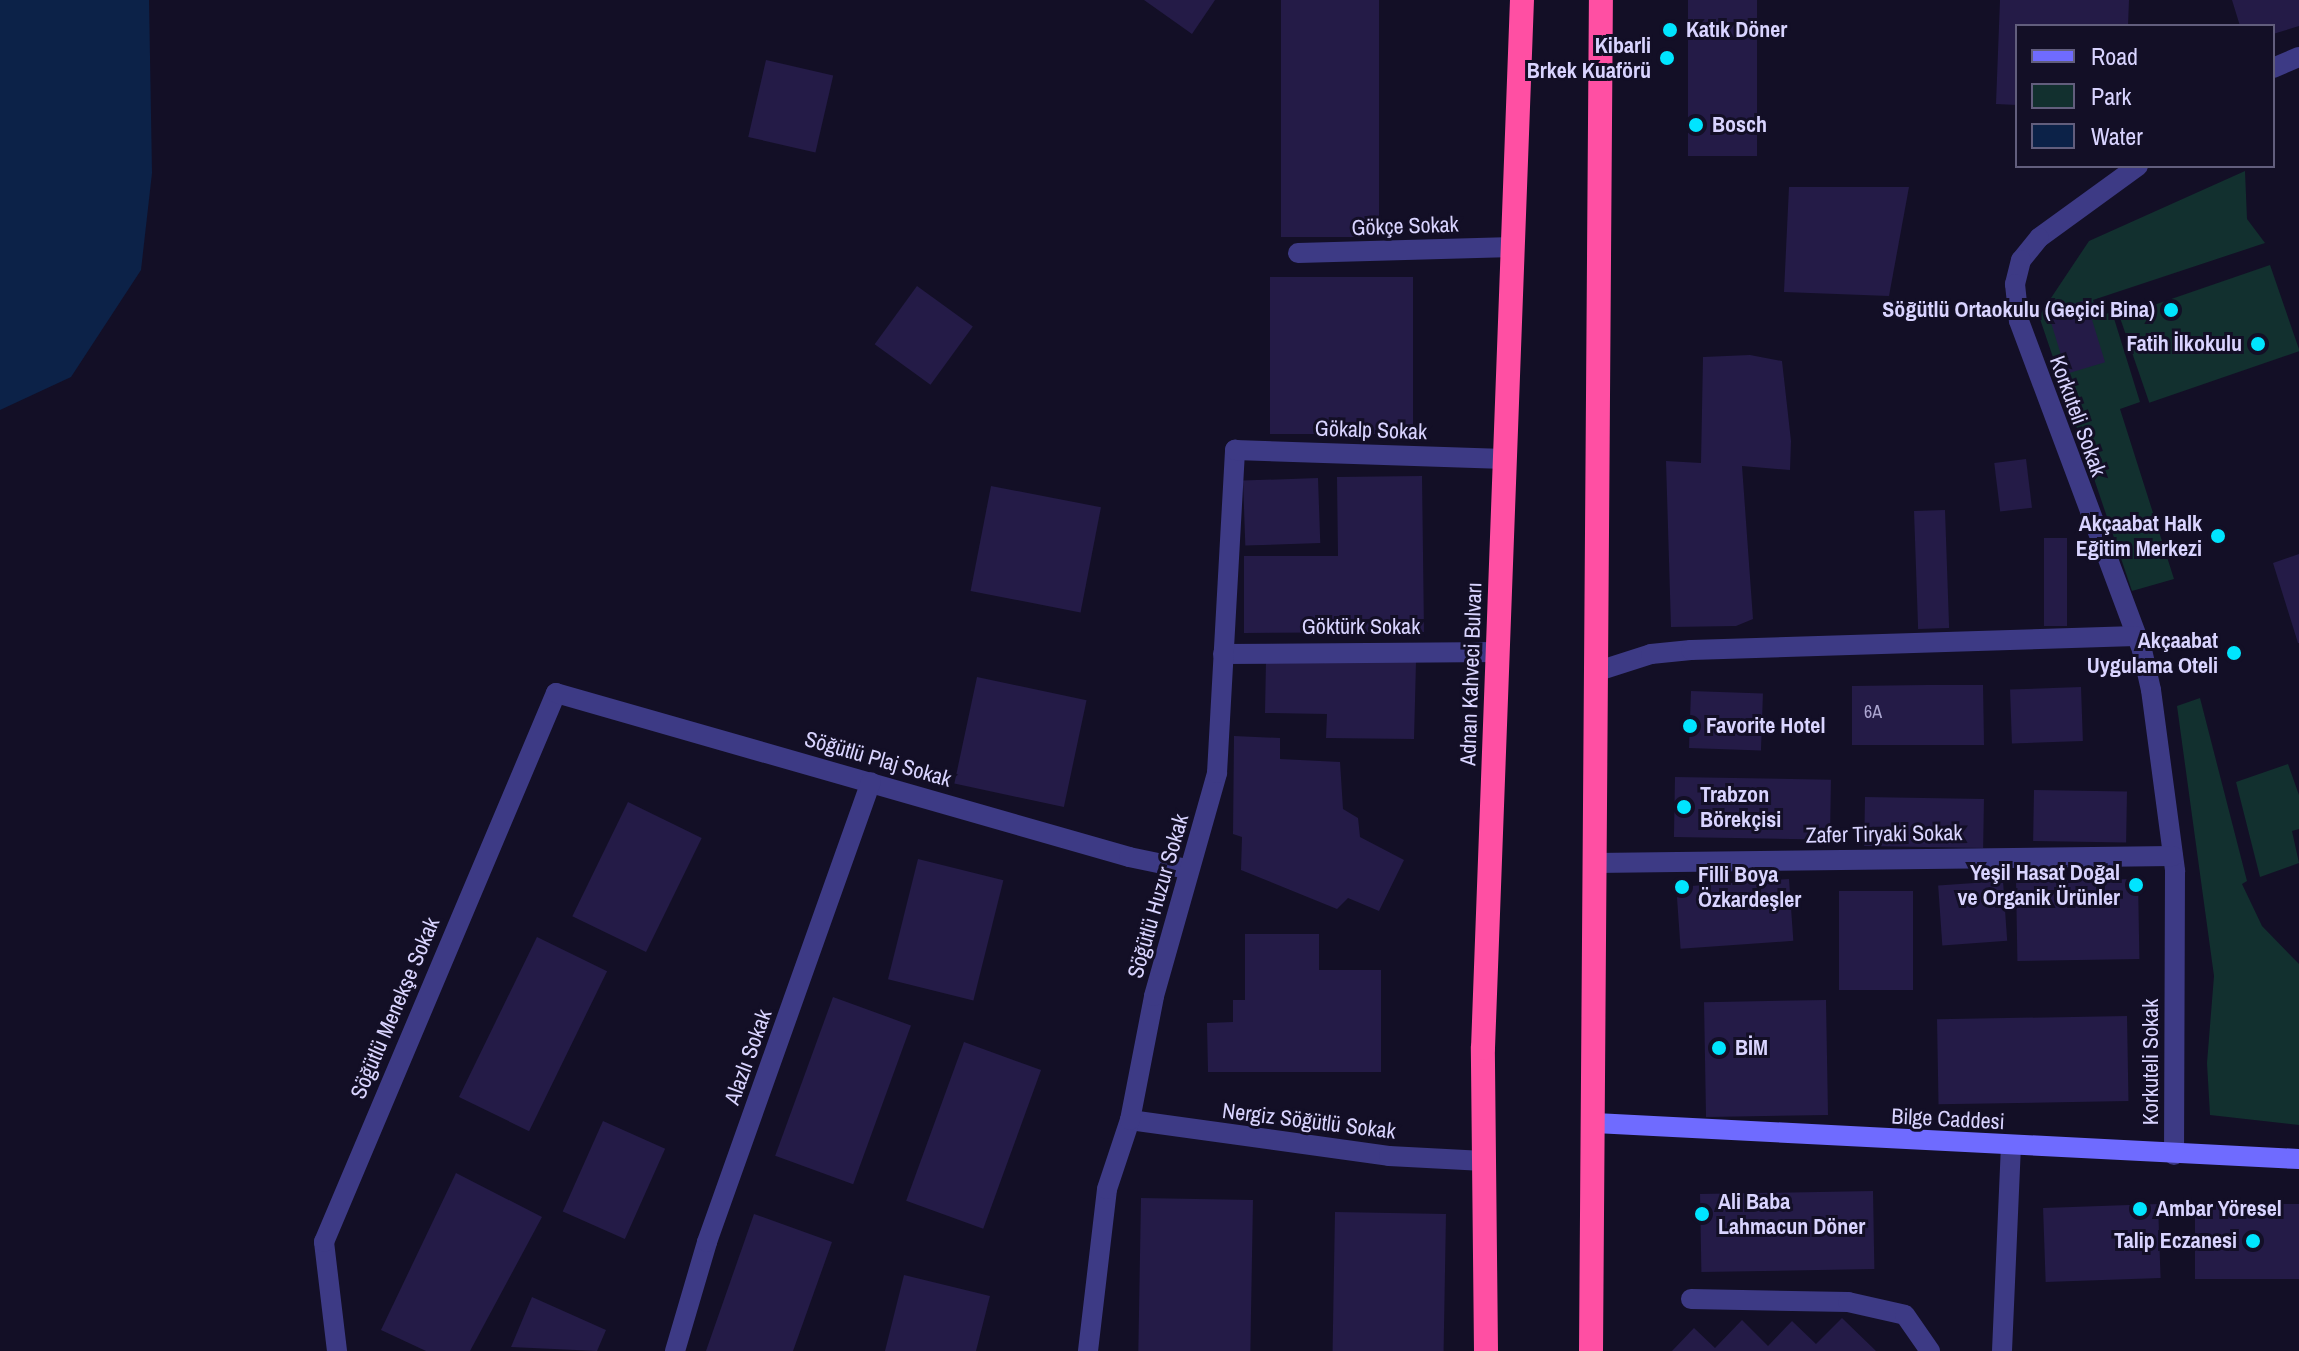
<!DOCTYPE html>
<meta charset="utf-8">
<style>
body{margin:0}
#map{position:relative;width:2299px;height:1351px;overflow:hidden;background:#130f26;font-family:"Archivo Narrow",sans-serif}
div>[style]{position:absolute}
.green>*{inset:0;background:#12302f;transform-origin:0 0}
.water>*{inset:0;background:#0c2248}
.building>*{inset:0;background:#241b47;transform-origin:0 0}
.lane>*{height:20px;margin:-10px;padding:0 10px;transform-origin:10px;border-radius:10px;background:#3d3a85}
.street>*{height:20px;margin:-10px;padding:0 10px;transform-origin:10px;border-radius:10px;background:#3d3a85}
.secondary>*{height:20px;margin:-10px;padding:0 10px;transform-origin:10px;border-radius:10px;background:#6f6bff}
.highway>*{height:24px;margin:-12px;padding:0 12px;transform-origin:12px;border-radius:12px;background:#ff4fa3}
.dots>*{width:22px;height:22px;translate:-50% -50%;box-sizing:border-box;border:4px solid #130f26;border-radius:50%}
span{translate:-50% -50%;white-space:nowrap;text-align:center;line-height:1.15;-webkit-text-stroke:6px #130f26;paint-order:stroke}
.number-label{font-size:18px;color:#aca6d1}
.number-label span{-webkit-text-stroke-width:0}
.poi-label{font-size:22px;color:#d9d4ff;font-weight:700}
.left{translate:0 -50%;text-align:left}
.right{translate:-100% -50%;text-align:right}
.street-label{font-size:22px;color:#d9d4ff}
.legend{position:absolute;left:2015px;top:24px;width:260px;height:144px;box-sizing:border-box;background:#130f26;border:2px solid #625e7d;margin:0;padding:10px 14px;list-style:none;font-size:24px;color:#d9d4ff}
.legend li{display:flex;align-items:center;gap:16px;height:40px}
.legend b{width:40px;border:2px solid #625e7d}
</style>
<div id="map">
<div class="green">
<div style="clip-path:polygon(2245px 171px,2247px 219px,2265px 243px,2093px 300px,2099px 316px,2112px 312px,2140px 402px,2120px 409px,2174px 579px,2132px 591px,2039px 316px,2089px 241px)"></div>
<div style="left:2270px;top:265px;width:91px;height:159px;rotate:71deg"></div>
<div style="clip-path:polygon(2200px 698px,2247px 881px,2242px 884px,2262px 926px,2299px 964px,2299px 1125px,2210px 1115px,2207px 1063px,2214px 976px,2177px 706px)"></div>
<div style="clip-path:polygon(2288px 764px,2299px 795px,2299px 829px,2292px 831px,2299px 863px,2260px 877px,2236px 782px)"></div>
</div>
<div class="water">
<div style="clip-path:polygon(0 0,149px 0,152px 173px,141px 270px,71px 377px,0 410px)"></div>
</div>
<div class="building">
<div style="clip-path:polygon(1144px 0,1215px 0,1192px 34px)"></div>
<div style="left:1281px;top:0;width:98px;height:237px"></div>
<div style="left:1688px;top:0;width:69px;height:156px"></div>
<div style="clip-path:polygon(2000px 0,2129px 0,2128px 26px,2017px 26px,2017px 105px,1996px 104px)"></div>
<div style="clip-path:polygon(2232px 0,2299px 0,2299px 26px,2273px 34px,2273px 26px,2240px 26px)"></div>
<div style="left:766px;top:60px;width:69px;height:79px;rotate:13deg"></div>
<div style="clip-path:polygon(1789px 187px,1909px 187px,1889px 296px,1784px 292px)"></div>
<div style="left:1270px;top:277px;width:143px;height:157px"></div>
<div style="left:917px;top:286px;width:69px;height:72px;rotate:36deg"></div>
<div style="left:2086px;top:300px;width:65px;height:40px;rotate:73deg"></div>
<div style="clip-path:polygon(1750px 355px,1782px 361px,1791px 441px,1790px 470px,1742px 466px,1753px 619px,1736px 626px,1671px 627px,1666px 461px,1701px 463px,1703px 357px)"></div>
<div style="left:2026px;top:459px;width:49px;height:32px;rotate:83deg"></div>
<div style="clip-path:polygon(1422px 476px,1424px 632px,1244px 633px,1244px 556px,1338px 556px,1337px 477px)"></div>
<div style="left:1318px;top:478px;width:65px;height:75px;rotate:88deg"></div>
<div style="left:991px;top:486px;width:112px;height:107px;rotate:11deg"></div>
<div style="left:1945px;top:510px;width:118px;height:31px;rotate:88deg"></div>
<div style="left:2044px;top:538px;width:23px;height:88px"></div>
<div style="clip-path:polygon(2299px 554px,2299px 643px,2298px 643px,2273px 563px)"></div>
<div style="clip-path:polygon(1266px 660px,1416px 662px,1414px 739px,1326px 738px,1327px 714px,1265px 713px)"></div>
<div style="left:977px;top:677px;width:112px;height:109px;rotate:12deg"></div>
<div style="clip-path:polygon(1926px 685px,1983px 685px,1984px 745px,1852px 745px,1852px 686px)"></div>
<div style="left:2081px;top:687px;width:54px;height:71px;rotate:88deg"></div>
<div style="left:1691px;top:691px;width:72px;height:57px;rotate:2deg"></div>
<div style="clip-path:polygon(1234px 736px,1280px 738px,1280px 759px,1340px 762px,1343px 809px,1358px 818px,1360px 837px,1404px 860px,1379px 911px,1348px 898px,1337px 909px,1241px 870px,1242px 837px,1233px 834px)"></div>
<div style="left:1675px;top:777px;width:156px;height:60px;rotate:1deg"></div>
<div style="left:2034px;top:790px;width:93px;height:51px;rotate:1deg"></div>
<div style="left:1865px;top:797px;width:119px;height:49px;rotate:1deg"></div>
<div style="left:628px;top:802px;width:82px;height:127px;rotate:26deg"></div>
<div style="left:918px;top:859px;width:88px;height:124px;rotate:14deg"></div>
<div style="left:1789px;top:879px;width:62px;height:113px;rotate:86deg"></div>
<div style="left:2138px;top:879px;width:80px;height:122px;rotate:89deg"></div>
<div style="left:2003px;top:881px;width:60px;height:65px;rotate:86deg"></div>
<div style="left:1839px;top:891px;width:74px;height:99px"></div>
<div style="clip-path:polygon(1245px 934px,1319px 934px,1319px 970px,1381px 970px,1381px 1072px,1208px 1072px,1207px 1023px,1233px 1022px,1233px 1000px,1245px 1000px)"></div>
<div style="left:537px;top:937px;width:78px;height:178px;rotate:26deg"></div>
<div style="left:833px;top:997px;width:83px;height:169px;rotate:20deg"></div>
<div style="left:1826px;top:1000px;width:115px;height:122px;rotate:89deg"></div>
<div style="left:2127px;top:1016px;width:85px;height:190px;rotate:89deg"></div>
<div style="left:964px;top:1042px;width:82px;height:169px;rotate:20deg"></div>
<div style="left:603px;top:1121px;width:68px;height:99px;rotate:24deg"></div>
<div style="clip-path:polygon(456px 1173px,542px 1217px,470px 1351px,426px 1351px,381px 1330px)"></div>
<div style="left:1873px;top:1191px;width:78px;height:173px;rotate:89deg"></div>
<div style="left:1141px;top:1198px;width:112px;height:153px;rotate:1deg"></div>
<div style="left:2158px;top:1204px;width:74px;height:115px;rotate:88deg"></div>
<div style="left:2299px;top:1204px;width:75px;height:104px;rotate:90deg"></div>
<div style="left:1335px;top:1212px;width:111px;height:139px;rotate:1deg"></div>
<div style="clip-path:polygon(754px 1214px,832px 1242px,793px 1351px,706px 1351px)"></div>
<div style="clip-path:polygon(904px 1275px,990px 1296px,976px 1351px,885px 1351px)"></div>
<div style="clip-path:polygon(532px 1297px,606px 1330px,597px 1351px,511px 1347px)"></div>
<div style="clip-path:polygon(1842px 1318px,1876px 1351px,1672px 1351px,1694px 1328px,1715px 1348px,1742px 1320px,1768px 1346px,1792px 1321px,1816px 1344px)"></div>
</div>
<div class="lane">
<div style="left:1223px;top:654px;width:275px;rotate:-0.4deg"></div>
<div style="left:1691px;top:1299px;width:157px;rotate:1.1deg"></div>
<div style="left:1848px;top:1302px;width:58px;rotate:12.8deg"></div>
<div style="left:1905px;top:1315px;width:44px;rotate:55.2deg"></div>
</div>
<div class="street">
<div style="left:2273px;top:68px;width:28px;rotate:-23deg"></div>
<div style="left:2138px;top:166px;width:122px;rotate:144deg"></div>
<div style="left:2039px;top:238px;width:28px;rotate:129deg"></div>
<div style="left:2021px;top:260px;width:25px;rotate:104deg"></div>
<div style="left:2015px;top:284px;width:37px;rotate:84deg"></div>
<div style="left:2019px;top:321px;width:351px;rotate:69.5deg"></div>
<div style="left:2142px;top:650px;width:41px;rotate:77.3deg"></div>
<div style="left:2151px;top:690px;width:183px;rotate:82.4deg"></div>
<div style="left:2175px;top:871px;width:284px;rotate:90.2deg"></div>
<div style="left:1298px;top:253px;width:215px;rotate:-1.6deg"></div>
<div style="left:1595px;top:672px;width:59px;rotate:-17.8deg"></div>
<div style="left:1651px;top:654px;width:40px;rotate:-5.7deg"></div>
<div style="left:1691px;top:650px;width:445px;rotate:-1.8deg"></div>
<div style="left:1595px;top:863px;width:578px;rotate:-0.69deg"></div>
<div style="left:1130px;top:1120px;width:261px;rotate:7.9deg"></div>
<div style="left:1389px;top:1156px;width:95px;rotate:3deg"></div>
<div style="left:337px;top:1351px;width:110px;rotate:-96.8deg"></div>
<div style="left:324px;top:1242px;width:596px;rotate:-67.09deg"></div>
<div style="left:556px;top:693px;width:596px;rotate:15.97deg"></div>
<div style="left:1129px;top:857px;width:59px;rotate:11.7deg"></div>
<div style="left:675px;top:1351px;width:114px;rotate:-73.6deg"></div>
<div style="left:707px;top:1242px;width:488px;rotate:-70.4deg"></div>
<div style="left:1088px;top:1351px;width:163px;rotate:-83.3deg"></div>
<div style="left:1107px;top:1189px;width:73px;rotate:-71.6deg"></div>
<div style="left:1130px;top:1120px;width:126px;rotate:-79deg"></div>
<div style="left:1154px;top:996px;width:232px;rotate:-74.2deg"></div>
<div style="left:1217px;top:773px;width:324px;rotate:-86.8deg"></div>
<div style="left:1235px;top:450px;width:270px;rotate:1.9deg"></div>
<div style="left:2002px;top:1351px;width:205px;rotate:-87.5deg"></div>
</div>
<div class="secondary">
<div style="left:1595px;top:1123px;width:705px;rotate:2.93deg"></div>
</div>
<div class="highway">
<div style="left:1486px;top:1351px;width:303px;rotate:-90.6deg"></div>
<div style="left:1483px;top:1048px;width:1049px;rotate:-87.87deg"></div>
<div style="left:1591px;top:1351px;width:1351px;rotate:-89.58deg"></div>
</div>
<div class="dots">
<div style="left:1670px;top:30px;background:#00e5ff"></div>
<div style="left:1667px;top:58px;background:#00e5ff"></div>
<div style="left:1696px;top:125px;background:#00e5ff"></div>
<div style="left:2171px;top:310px;background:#00e5ff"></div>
<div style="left:2258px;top:344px;background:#00e5ff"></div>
<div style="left:2218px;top:536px;background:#00e5ff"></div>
<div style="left:2234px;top:653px;background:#00e5ff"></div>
<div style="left:1690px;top:726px;background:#00e5ff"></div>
<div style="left:1684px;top:807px;background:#00e5ff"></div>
<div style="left:2136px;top:885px;background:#00e5ff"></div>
<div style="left:1682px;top:887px;background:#00e5ff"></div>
<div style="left:1719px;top:1048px;background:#00e5ff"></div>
<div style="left:2140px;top:1209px;background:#00e5ff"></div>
<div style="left:1702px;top:1214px;background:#00e5ff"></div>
<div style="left:2253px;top:1241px;background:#00e5ff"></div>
</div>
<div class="number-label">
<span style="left:1873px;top:712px">6A</span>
</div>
<div class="poi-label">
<span class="left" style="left:1686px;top:30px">Katık Döner</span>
<span class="right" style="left:1651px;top:58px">Kibarli<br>Brkek Kuaförü</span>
<span class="left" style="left:1712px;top:125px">Bosch</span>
<span class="right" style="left:2155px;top:310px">Söğütlü Ortaokulu (Geçici Bina)</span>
<span class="right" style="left:2242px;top:344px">Fatih İlkokulu</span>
<span class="right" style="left:2202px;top:536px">Akçaabat Halk<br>Eğitim Merkezi</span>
<span class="right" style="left:2218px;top:653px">Akçaabat<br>Uygulama Oteli</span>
<span class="left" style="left:1706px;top:726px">Favorite Hotel</span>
<span class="left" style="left:1700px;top:807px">Trabzon<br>Börekçisi</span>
<span class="right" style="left:2120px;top:885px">Yeşil Hasat Doğal<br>ve Organik Ürünler</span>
<span class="left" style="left:1698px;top:887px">Filli Boya<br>Özkardeşler</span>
<span class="left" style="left:1735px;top:1048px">BİM</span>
<span class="left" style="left:1718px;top:1214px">Ali Baba<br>Lahmacun Döner</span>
<span class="left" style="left:2156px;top:1209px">Ambar Yöresel</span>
<span class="right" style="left:2237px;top:1241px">Talip Eczanesi</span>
</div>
<div class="street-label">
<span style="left:1405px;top:226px;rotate:-2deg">Gökçe Sokak</span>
<span style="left:2078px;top:416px;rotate:70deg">Korkuteli Sokak</span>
<span style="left:1371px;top:430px;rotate:2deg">Gökalp Sokak</span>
<span style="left:1361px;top:627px">Göktürk Sokak</span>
<span style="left:1471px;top:674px;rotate:-88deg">Adnan Kahveci Bulvarı</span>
<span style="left:878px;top:759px;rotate:16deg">Söğütlü Plaj Sokak</span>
<span style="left:1884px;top:834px;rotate:-1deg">Zafer Tiryaki Sokak</span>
<span style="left:1158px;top:896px;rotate:-74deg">Söğütlü Huzur Sokak</span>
<span style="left:395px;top:1008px;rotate:-67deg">Söğütlü Menekşe Sokak</span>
<span style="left:748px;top:1057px;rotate:-70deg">Alazlı Sokak</span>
<span style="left:2151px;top:1062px;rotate:-90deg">Korkuteli Sokak</span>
<span style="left:1948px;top:1119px;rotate:3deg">Bilge Caddesi</span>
<span style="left:1309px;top:1121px;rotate:7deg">Nergiz Söğütlü Sokak</span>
</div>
<ul class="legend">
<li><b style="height:10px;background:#6f6bff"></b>Road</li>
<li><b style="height:22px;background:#12302f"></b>Park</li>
<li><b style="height:22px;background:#0c2248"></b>Water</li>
</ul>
</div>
